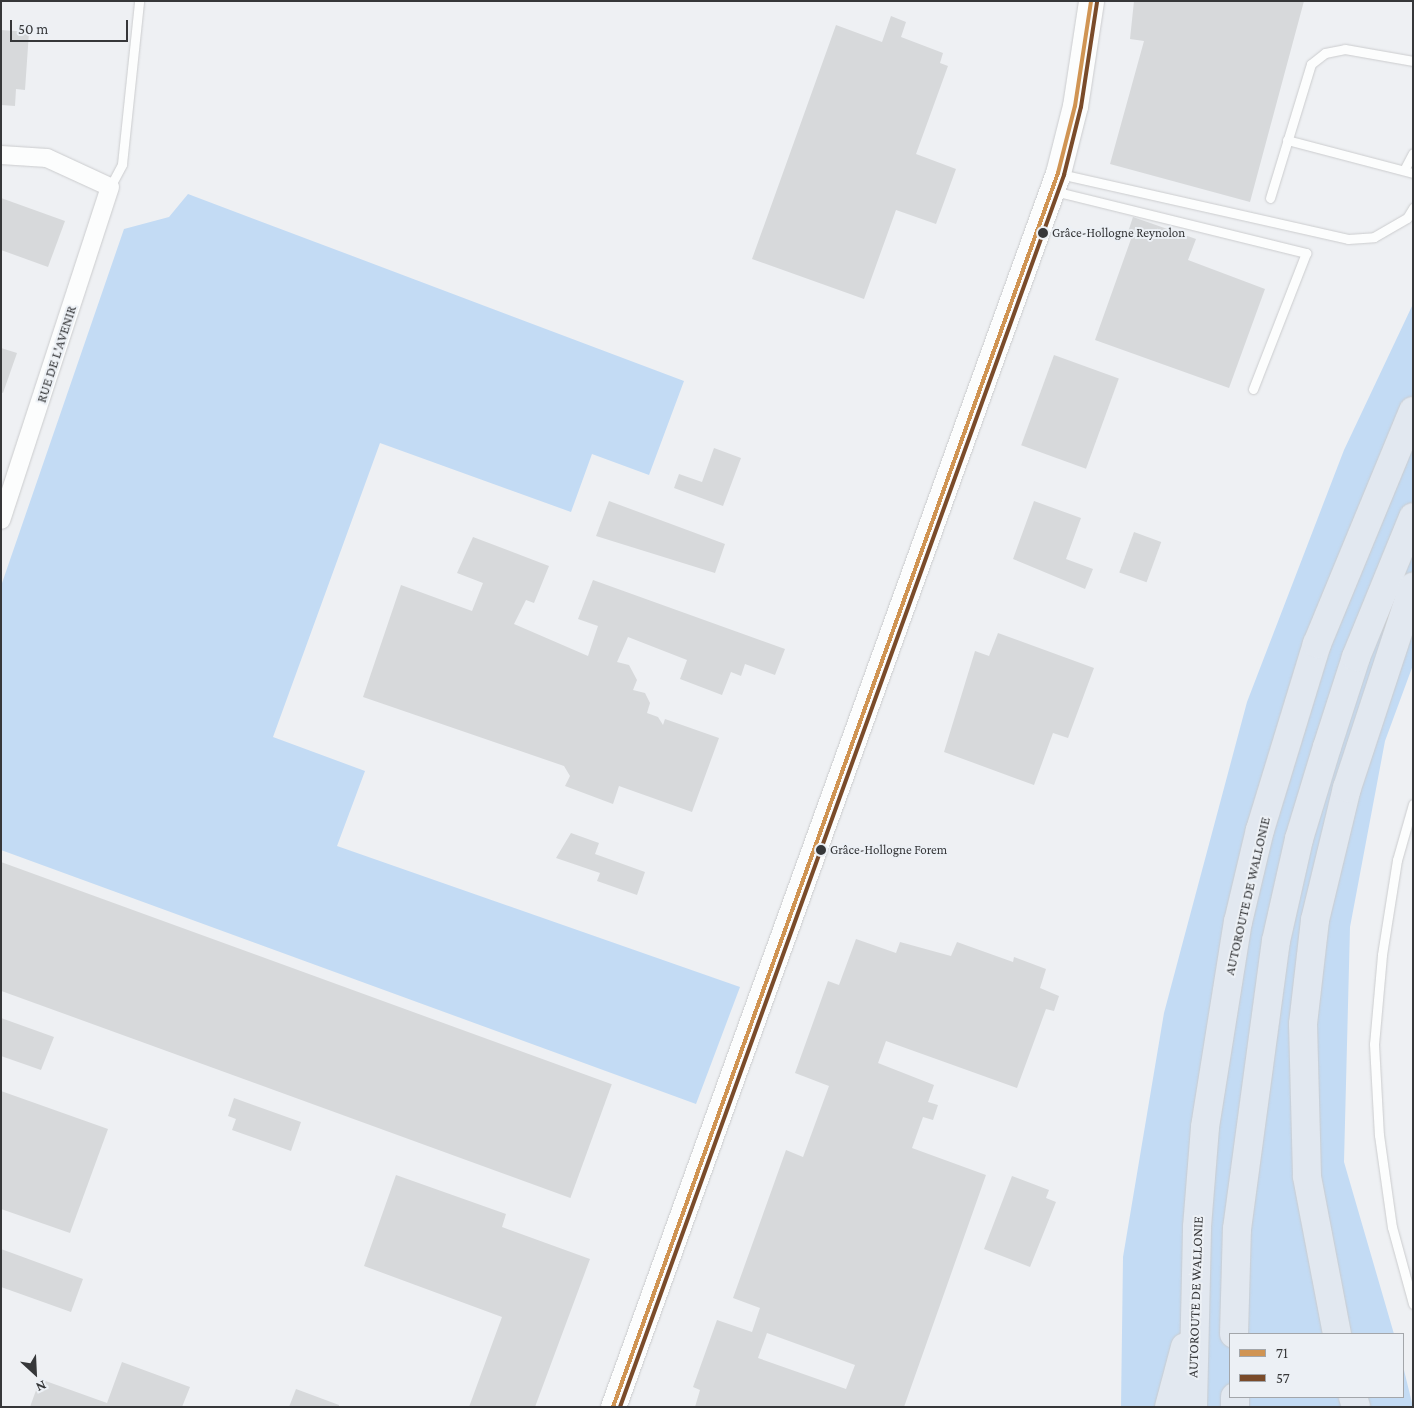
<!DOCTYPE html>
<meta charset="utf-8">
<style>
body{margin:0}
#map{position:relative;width:1414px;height:1408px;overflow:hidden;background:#eef0f3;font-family:"Crimson Pro",serif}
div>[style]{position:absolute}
.green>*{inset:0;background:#c3dbf4}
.building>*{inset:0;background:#d7d9db;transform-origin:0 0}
.roads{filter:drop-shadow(0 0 1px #cbccce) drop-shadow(0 0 1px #cbccce)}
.lane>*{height:9px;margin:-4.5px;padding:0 4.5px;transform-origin:4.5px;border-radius:4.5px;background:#fcfdfd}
.street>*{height:18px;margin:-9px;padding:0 9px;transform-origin:9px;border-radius:9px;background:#fcfdfd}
.secondary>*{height:25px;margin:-12.5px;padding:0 12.5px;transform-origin:12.5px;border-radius:12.5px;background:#fcfdfd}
.highway>*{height:28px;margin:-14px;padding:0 14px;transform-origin:14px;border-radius:14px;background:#e2e8f0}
.bus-1>*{height:4px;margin:-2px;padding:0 2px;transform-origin:2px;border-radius:2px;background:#d09453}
.bus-2>*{height:4px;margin:-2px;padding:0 2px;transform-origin:2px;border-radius:2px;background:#7a4b2a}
.dots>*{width:14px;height:14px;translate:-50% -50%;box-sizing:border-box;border:2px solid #ecf0f5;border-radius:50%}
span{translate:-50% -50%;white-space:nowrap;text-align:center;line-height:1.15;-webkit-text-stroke:4px #ecf0f5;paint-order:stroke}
.bus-label{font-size:13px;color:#363739}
.left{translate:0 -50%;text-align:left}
.street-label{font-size:14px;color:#363739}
.frame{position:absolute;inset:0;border:2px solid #363739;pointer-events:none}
.legend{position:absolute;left:1229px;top:1333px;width:175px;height:65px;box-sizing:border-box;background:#ecf0f5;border:1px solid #a3a6aa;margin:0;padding:6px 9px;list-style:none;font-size:15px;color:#363739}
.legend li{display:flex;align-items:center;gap:10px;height:25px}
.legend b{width:25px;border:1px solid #a3a6aa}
.north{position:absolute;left:10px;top:1348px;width:50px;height:50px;-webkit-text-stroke:4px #ecf0f5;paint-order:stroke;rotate:155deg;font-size:14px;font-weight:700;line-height:20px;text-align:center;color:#363739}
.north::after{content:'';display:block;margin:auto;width:18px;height:22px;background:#363739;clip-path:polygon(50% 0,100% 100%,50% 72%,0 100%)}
.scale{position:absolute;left:10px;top:20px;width:118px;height:22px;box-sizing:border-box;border:2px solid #363739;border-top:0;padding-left:6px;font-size:15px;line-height:18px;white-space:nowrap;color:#363739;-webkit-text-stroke:4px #ecf0f5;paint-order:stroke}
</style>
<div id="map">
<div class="green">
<div style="clip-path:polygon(188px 194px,684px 381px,649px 475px,592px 454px,571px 512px,380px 443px,273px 737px,365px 771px,337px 846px,740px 987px,696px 1104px,1px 850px,1px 586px,124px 229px,169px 217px)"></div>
<div style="clip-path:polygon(1413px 304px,1413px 665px,1385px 741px,1350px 927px,1344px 1162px,1394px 1334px,1230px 1334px,1230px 1397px,1403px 1397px,1403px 1366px,1413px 1407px,1121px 1407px,1123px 1257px,1164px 1013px,1181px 949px,1247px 702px,1344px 450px)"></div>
</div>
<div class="building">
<div style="clip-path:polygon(1134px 1px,1304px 1px,1250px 202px,1110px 164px,1144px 41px,1130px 39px)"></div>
<div style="clip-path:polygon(891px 16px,906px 22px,901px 37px,943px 53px,940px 63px,948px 66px,916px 154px,956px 169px,936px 224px,896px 210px,864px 299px,752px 259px,836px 25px,882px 42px)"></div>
<div style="clip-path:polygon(1px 30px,29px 32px,25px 90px,16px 89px,15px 106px,1px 105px)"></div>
<div style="clip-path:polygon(1px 198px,65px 221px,48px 267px,1px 250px)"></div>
<div style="clip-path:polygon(1133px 217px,1196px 239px,1188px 260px,1265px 289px,1229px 388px,1095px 340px,1131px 239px,1126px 238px)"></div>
<div style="clip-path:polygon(1px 348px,17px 353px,3px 393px,1px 392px)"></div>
<div style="left:1054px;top:355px;width:69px;height:96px;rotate:20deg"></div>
<div style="clip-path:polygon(714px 448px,741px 458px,723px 506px,674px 488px,679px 474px,702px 482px)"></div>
<div style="clip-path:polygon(609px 501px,725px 544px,715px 573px,596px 536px)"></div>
<div style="clip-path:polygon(1034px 501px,1081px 518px,1066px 559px,1093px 569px,1085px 589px,1013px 559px)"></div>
<div style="left:1134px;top:532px;width:29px;height:43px;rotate:20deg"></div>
<div style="clip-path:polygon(473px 537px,549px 566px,534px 603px,526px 600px,514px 624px,588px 656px,598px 626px,578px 619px,593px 580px,785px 649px,775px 675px,745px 664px,741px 676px,731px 672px,722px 695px,680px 679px,687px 660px,628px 637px,617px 662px,629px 665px,637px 680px,633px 690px,645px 693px,650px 703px,647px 713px,658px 717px,663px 725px,665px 719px,719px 738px,692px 812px,619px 786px,613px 804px,565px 786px,570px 776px,564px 766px,363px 697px,401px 585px,472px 611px,483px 583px,457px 573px)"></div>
<div style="clip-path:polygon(998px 633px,1094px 668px,1068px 738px,1053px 733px,1034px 785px,944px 752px,975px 651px,989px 656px)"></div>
<div style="clip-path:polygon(571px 833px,599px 843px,595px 854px,645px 872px,637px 895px,597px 881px,600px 873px,556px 858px)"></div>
<div style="left:1px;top:862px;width:650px;height:121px;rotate:20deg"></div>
<div style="clip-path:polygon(evenodd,856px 939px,896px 953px,900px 942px,951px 956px,957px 942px,1013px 962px,1014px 957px,1046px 969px,1040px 988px,1059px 996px,1054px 1011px,1046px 1009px,1017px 1088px,886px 1041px,878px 1063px,934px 1085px,928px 1102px,938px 1105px,933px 1120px,923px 1117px,912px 1148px,986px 1175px,904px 1407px,695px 1407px,700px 1390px,693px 1387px,717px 1320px,752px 1332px,760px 1308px,733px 1298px,786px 1150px,803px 1157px,829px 1086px,795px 1073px,828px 981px,839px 985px,856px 939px,767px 1333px,855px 1365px,846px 1389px,758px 1358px,767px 1333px)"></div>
<div style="clip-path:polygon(1px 1018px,54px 1037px,41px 1070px,1px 1056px)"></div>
<div style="clip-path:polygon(1px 1091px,108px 1129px,70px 1233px,1px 1209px)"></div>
<div style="clip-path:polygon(234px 1098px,301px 1122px,291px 1151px,232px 1130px,236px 1119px,228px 1116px)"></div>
<div style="clip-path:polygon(396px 1175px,506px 1214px,502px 1227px,590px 1259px,535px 1407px,469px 1407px,502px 1317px,364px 1266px)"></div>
<div style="clip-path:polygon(1012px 1176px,1049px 1190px,1046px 1198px,1056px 1202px,1030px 1267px,984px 1249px)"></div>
<div style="clip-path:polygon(1px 1249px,83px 1279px,71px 1312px,1px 1287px)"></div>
<div style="clip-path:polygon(122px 1362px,190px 1387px,182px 1407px,30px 1407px,40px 1379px,107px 1403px)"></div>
<div style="clip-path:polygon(296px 1389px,339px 1405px,339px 1407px,289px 1407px)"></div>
</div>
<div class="roads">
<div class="lane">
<div style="left:1287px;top:140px;width:130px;rotate:14.7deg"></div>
<div style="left:1404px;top:170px;width:19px;rotate:-62deg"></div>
<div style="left:1060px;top:174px;width:295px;rotate:12.7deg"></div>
<div style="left:1348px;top:239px;width:26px;rotate:-4deg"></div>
<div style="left:1374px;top:237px;width:38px;rotate:-30deg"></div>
<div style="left:1407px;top:218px;width:12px;rotate:-59deg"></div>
<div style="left:110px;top:187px;width:26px;rotate:-62deg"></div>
<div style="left:122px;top:164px;width:164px;rotate:-84deg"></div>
<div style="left:1054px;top:191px;width:260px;rotate:13.8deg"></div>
<div style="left:1306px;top:253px;width:146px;rotate:111.3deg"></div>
<div style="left:1270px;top:198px;width:140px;rotate:-73deg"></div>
<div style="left:1311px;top:64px;width:18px;rotate:-38deg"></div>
<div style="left:1325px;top:53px;width:20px;rotate:-11deg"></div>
<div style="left:1345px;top:49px;width:69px;rotate:10deg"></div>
<div style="left:1413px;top:804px;width:58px;rotate:105.9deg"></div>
<div style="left:1397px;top:860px;width:96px;rotate:99deg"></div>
<div style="left:1382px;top:955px;width:89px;rotate:95.1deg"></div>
<div style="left:1374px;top:1044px;width:91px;rotate:86.9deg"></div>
<div style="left:1379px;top:1135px;width:93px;rotate:82deg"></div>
<div style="left:1392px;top:1227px;width:80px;rotate:74.7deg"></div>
</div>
<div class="street">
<div style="left:1px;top:155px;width:46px;rotate:3.7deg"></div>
<div style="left:47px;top:158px;width:69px;rotate:24.7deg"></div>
<div style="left:110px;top:187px;width:350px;rotate:108.1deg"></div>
</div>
<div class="secondary">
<div style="left:613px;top:1407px;width:1312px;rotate:-70.17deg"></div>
<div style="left:1058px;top:173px;width:69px;rotate:-75.8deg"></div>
<div style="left:1075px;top:106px;width:106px;rotate:-81.3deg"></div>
</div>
<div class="highway">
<div style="left:1234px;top:1334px;width:105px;rotate:-88.4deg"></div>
<div style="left:1237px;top:1229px;width:291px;rotate:-82.3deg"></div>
<div style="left:1276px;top:941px;width:105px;rotate:-77.3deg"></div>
<div style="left:1299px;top:839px;width:96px;rotate:-73.1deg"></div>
<div style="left:1327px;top:747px;width:95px;rotate:-72.1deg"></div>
<div style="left:1356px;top:657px;width:151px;rotate:-67.8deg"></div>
<div style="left:1337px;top:1334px;width:161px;rotate:-100.8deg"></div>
<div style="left:1307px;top:1176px;width:152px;rotate:-91.5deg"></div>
<div style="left:1303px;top:1024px;width:105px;rotate:-83.4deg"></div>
<div style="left:1315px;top:920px;width:136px;rotate:-76.4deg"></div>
<div style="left:1347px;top:788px;width:212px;rotate:-71.8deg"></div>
<div style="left:1235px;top:1397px;width:10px;rotate:90deg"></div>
<div style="left:1353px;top:1397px;width:10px;rotate:73deg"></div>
<div style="left:1169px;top:1407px;width:62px;rotate:-75.1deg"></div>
<div style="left:1193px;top:1407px;width:180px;rotate:-88.7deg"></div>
<div style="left:1197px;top:1227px;width:100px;rotate:-85.4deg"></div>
<div style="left:1205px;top:1127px;width:208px;rotate:-80.9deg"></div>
<div style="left:1238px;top:922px;width:95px;rotate:-76.6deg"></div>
<div style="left:1260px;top:830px;width:195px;rotate:-73deg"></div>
<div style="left:1317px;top:644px;width:252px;rotate:-67.6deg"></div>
</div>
</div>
<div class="bus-1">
<div style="left:613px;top:1407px;width:1312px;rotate:-70.17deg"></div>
<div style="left:1058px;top:173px;width:69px;rotate:-75.8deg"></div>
<div style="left:1075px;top:106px;width:106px;rotate:-81.3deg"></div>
</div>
<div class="bus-2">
<div style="left:620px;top:1407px;width:1310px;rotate:-70.18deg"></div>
<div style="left:1064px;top:175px;width:70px;rotate:-76deg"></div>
<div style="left:1081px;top:107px;width:106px;rotate:-81.3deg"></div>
</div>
<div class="dots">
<div style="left:1043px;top:233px;background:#363739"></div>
<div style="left:821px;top:850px;background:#363739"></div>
</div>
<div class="bus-label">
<span class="left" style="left:1052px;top:233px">Grâce-Hollogne Reynolon</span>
<span class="left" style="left:830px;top:850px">Grâce-Hollogne Forem</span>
</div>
<div class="street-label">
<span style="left:56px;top:354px;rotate:-72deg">RUE DE L'AVENIR</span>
<span style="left:1247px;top:896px;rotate:-77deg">AUTOROUTE DE WALLONIE</span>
<span style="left:1195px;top:1297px;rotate:-88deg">AUTOROUTE DE WALLONIE</span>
</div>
<div class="frame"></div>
<ul class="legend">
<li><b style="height:6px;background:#d09453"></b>71</li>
<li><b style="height:6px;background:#7a4b2a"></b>57</li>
</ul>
<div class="north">N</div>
<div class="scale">50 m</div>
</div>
